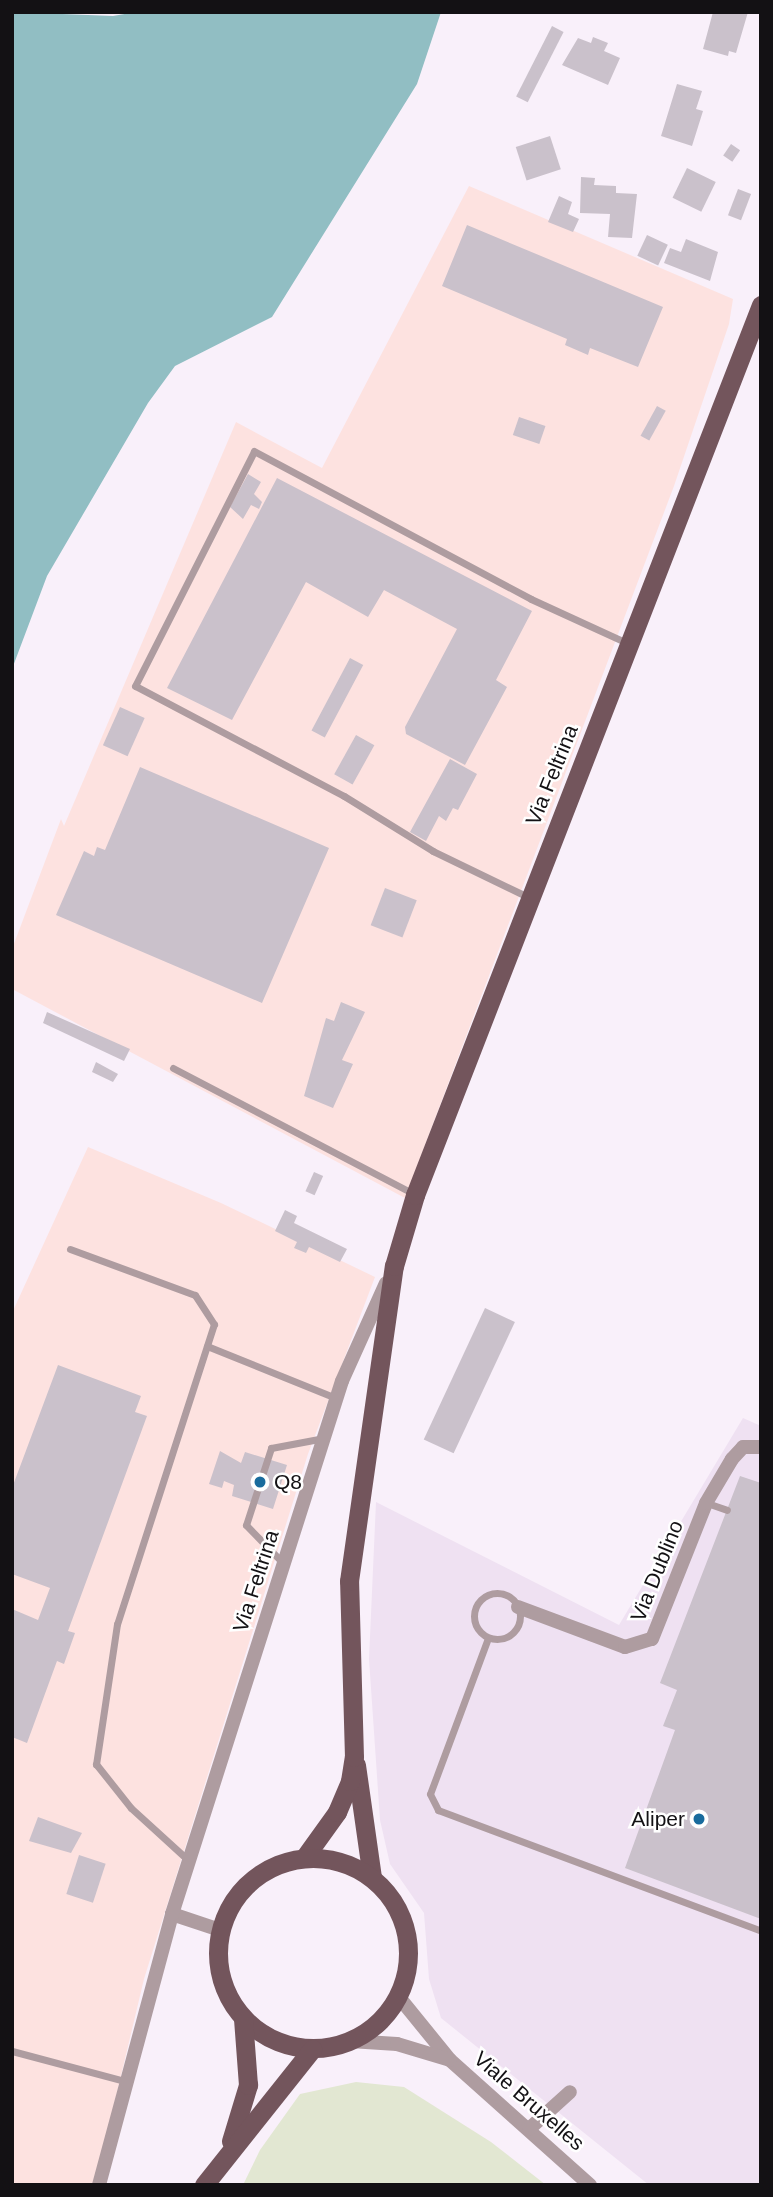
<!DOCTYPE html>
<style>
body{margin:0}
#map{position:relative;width:773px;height:2197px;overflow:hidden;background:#f9f0fa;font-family:Arial,sans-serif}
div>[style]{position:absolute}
.built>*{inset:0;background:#efe1f2}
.industrial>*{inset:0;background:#fde2e0}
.green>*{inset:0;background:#e2e7d2}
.water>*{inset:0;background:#91bec3}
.building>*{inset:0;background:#cac1cb;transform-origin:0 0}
.service>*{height:7px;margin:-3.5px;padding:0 3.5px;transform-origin:3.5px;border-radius:3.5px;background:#ae9ca0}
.service>.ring{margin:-3.5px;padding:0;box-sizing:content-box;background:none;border:7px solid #ae9ca0;border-radius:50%}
.minor>*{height:14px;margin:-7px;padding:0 7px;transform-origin:7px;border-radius:7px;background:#ae9ca0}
.primary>*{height:19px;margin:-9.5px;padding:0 9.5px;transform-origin:9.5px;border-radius:9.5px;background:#73555c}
.primary>.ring{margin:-9.5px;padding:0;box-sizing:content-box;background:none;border:19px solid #73555c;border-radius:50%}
.dots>*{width:19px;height:19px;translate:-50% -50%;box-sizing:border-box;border:4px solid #fff;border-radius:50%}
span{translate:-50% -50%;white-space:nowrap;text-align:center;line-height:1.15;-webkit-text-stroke:5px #fff;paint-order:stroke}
.street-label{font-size:21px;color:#131114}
.poi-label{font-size:21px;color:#131114}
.left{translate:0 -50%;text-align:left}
.right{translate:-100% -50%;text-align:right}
.frame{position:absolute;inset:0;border:14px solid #131114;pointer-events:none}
</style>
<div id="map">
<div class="built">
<div style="clip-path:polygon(743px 1418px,761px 1426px,761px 2185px,649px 2185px,441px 2018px,429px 1979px,424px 1913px,390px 1864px,380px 1820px,369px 1659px,376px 1502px,619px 1625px)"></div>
</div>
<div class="industrial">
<div style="clip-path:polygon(469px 186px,733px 299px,729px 324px,674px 486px,405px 1198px,12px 989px,12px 949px,61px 819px,64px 826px,236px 422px,322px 468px)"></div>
<div style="clip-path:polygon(88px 1147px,221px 1203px,375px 1277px,308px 1454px,144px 1979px,95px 2185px,12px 2185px,12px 1313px)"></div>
</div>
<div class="green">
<div style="clip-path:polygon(356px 2082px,404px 2087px,491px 2142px,546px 2185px,243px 2185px,260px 2150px,300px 2094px)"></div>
</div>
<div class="water">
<div style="clip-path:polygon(12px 12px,113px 16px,136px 12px,441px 12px,417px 84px,272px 317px,175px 366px,148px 403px,47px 576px,12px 669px)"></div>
</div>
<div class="building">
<div style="clip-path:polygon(713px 12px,748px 12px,736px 53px,729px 51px,728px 56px,703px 49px)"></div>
<div style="left:552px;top:26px;width:13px;height:79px;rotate:27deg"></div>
<div style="clip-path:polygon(593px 37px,608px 43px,604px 51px,620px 58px,608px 85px,562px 65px,578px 38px,591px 43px)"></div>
<div style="clip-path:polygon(677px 84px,702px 91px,696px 109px,703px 111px,692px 146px,661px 136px)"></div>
<div style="left:550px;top:136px;width:35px;height:36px;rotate:72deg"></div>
<div style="left:731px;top:144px;width:11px;height:14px;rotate:34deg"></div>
<div style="left:687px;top:168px;width:32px;height:33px;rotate:26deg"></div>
<div style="clip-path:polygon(581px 177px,595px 178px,594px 185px,616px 186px,616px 193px,637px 194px,632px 238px,608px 237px,610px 214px,580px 213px)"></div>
<div style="left:738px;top:189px;width:14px;height:28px;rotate:21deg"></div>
<div style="clip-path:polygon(559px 196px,572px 202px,568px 214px,579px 219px,573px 232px,548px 222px)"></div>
<div style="clip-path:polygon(467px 225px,663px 307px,638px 367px,590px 348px,588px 355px,565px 345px,567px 339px,442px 286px)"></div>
<div style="left:647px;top:235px;width:23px;height:23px;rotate:25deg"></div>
<div style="clip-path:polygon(686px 239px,718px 252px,710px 281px,664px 263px,670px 248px,681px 252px)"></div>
<div style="left:657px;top:406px;width:10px;height:34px;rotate:29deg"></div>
<div style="left:519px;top:417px;width:28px;height:19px;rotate:19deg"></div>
<div style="clip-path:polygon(248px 474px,261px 482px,254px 494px,262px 502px,259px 509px,251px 505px,243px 519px,230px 507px)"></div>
<div style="clip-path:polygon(277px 478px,532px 611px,496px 680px,507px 687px,465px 765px,406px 734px,405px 727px,457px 629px,384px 590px,368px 617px,306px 582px,232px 720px,167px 688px)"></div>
<div style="left:350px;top:658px;width:15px;height:82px;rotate:28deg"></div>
<div style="left:120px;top:707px;width:27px;height:42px;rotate:24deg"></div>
<div style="left:356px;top:735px;width:21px;height:45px;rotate:29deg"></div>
<div style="clip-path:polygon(450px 759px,477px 774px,458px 810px,453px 808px,446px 821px,439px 816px,426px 841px,410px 832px)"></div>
<div style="clip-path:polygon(140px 767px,329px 848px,262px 1003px,56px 915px,84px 851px,94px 856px,97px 847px,105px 850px)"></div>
<div style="left:385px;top:888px;width:34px;height:40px;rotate:21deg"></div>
<div style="clip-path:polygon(341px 1002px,365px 1012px,342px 1060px,353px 1064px,333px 1108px,304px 1096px,326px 1018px,334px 1021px)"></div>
<div style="clip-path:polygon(47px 1012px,130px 1049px,124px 1061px,43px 1023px)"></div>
<div style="clip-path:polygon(96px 1062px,118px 1074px,113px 1082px,92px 1072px)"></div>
<div style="left:314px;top:1172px;width:10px;height:21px;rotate:24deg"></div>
<div style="clip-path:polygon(285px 1210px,297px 1216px,294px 1223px,347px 1249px,340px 1262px,309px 1247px,306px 1253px,294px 1248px,297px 1242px,275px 1231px)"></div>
<div style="left:485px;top:1308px;width:33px;height:145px;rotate:25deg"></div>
<div style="clip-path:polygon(58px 1365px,141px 1396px,135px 1412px,147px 1416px,68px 1631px,75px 1633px,64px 1664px,57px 1661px,27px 1743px,12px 1737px,12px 1609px,38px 1620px,50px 1588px,12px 1574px,12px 1488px)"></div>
<div style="clip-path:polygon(220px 1451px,241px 1463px,245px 1452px,287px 1465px,273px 1509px,232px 1496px,234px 1485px,224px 1481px,222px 1488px,209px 1484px)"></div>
<div style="clip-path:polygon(740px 1476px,761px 1483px,761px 1919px,625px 1868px,675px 1730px,663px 1726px,677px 1690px,660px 1683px)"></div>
<div style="clip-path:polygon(38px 1817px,82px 1833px,71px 1853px,29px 1841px)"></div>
<div style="left:79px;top:1855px;width:28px;height:41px;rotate:18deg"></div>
</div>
<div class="service">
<div style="left:528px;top:897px;width:106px;rotate:-154.2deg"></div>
<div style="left:433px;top:851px;width:105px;rotate:-148.3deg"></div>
<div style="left:344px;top:796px;width:236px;rotate:-152.2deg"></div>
<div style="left:135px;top:686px;width:263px;rotate:-63.1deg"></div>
<div style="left:254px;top:451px;width:314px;rotate:28.1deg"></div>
<div style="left:531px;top:599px;width:106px;rotate:24.6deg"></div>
<div style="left:173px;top:1068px;width:272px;rotate:27.6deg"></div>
<div style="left:70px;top:1249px;width:133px;rotate:20.2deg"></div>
<div style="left:195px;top:1295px;width:35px;rotate:57deg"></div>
<div style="left:214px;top:1324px;width:315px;rotate:107.9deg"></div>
<div style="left:117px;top:1624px;width:142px;rotate:98.5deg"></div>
<div style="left:96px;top:1764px;width:56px;rotate:51.5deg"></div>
<div style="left:131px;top:1808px;width:77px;rotate:42.4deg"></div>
<div style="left:207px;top:1346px;width:139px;rotate:22deg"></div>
<div style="left:707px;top:1503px;width:21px;rotate:19deg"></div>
<div style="left:283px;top:1563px;width:53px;rotate:-134.2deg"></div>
<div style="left:246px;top:1525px;width:81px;rotate:-72deg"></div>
<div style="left:271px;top:1448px;width:54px;rotate:-10.7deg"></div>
<div class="ring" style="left:474px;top:1593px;width:39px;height:39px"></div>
<div style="left:488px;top:1638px;width:166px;rotate:110.4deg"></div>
<div style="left:430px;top:1794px;width:18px;rotate:63deg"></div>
<div style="left:438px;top:1810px;width:345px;rotate:20.5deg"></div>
<div style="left:12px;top:2051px;width:117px;rotate:14.9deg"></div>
</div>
<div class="minor">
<div style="left:518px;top:1607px;width:114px;rotate:20.5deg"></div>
<div style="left:625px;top:1647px;width:28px;rotate:-17deg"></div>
<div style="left:652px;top:1639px;width:146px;rotate:-68.3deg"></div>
<div style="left:706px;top:1503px;width:51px;rotate:-59.4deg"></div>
<div style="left:732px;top:1459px;width:16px;rotate:-47deg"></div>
<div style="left:743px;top:1447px;width:18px"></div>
<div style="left:172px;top:1914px;width:51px;rotate:18.4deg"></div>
<div style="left:398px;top:1996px;width:82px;rotate:50.9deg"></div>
<div style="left:450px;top:2060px;width:188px;rotate:41.8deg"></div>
<div style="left:350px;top:2041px;width:47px;rotate:3.7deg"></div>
<div style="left:397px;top:2044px;width:55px;rotate:16.8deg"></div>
<div style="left:529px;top:2129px;width:55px;rotate:-42.1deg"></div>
<div style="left:99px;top:2185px;width:281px;rotate:-74.9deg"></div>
<div style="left:172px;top:1914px;width:559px;rotate:-72.31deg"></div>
<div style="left:342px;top:1381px;width:107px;rotate:-65.8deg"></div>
</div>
<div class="primary">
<div style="left:356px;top:1765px;width:114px;rotate:81.9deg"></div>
<div style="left:304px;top:1858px;width:57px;rotate:-54.3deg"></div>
<div style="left:337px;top:1812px;width:34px;rotate:-67deg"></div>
<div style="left:350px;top:1781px;width:24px;rotate:-81deg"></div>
<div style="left:354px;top:1757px;width:176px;rotate:-91.6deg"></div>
<div style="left:349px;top:1581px;width:318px;rotate:-81.9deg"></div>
<div style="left:394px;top:1266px;width:74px;rotate:-73.5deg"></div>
<div style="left:415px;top:1195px;width:955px;rotate:-68.76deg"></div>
<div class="ring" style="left:218px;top:1858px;width:171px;height:171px"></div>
<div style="left:231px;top:2141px;width:59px;rotate:-73.1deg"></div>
<div style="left:248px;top:2085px;width:67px;rotate:-94.3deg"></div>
<div style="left:204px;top:2185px;width:174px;rotate:-51.5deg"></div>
</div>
<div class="dots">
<div style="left:260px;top:1482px;background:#196b9d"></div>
<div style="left:699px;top:1819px;background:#196b9d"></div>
</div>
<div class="street-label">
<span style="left:552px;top:775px;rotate:-68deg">Via Feltrina</span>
<span style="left:657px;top:1571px;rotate:-68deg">Via Dublino</span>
<span style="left:256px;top:1581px;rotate:-72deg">Via Feltrina</span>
<span style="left:529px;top:2101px;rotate:41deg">Viale Bruxelles</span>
</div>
<div class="poi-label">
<span class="left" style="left:274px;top:1482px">Q8</span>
<span class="right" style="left:685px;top:1819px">Aliper</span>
</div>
<div class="frame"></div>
</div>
